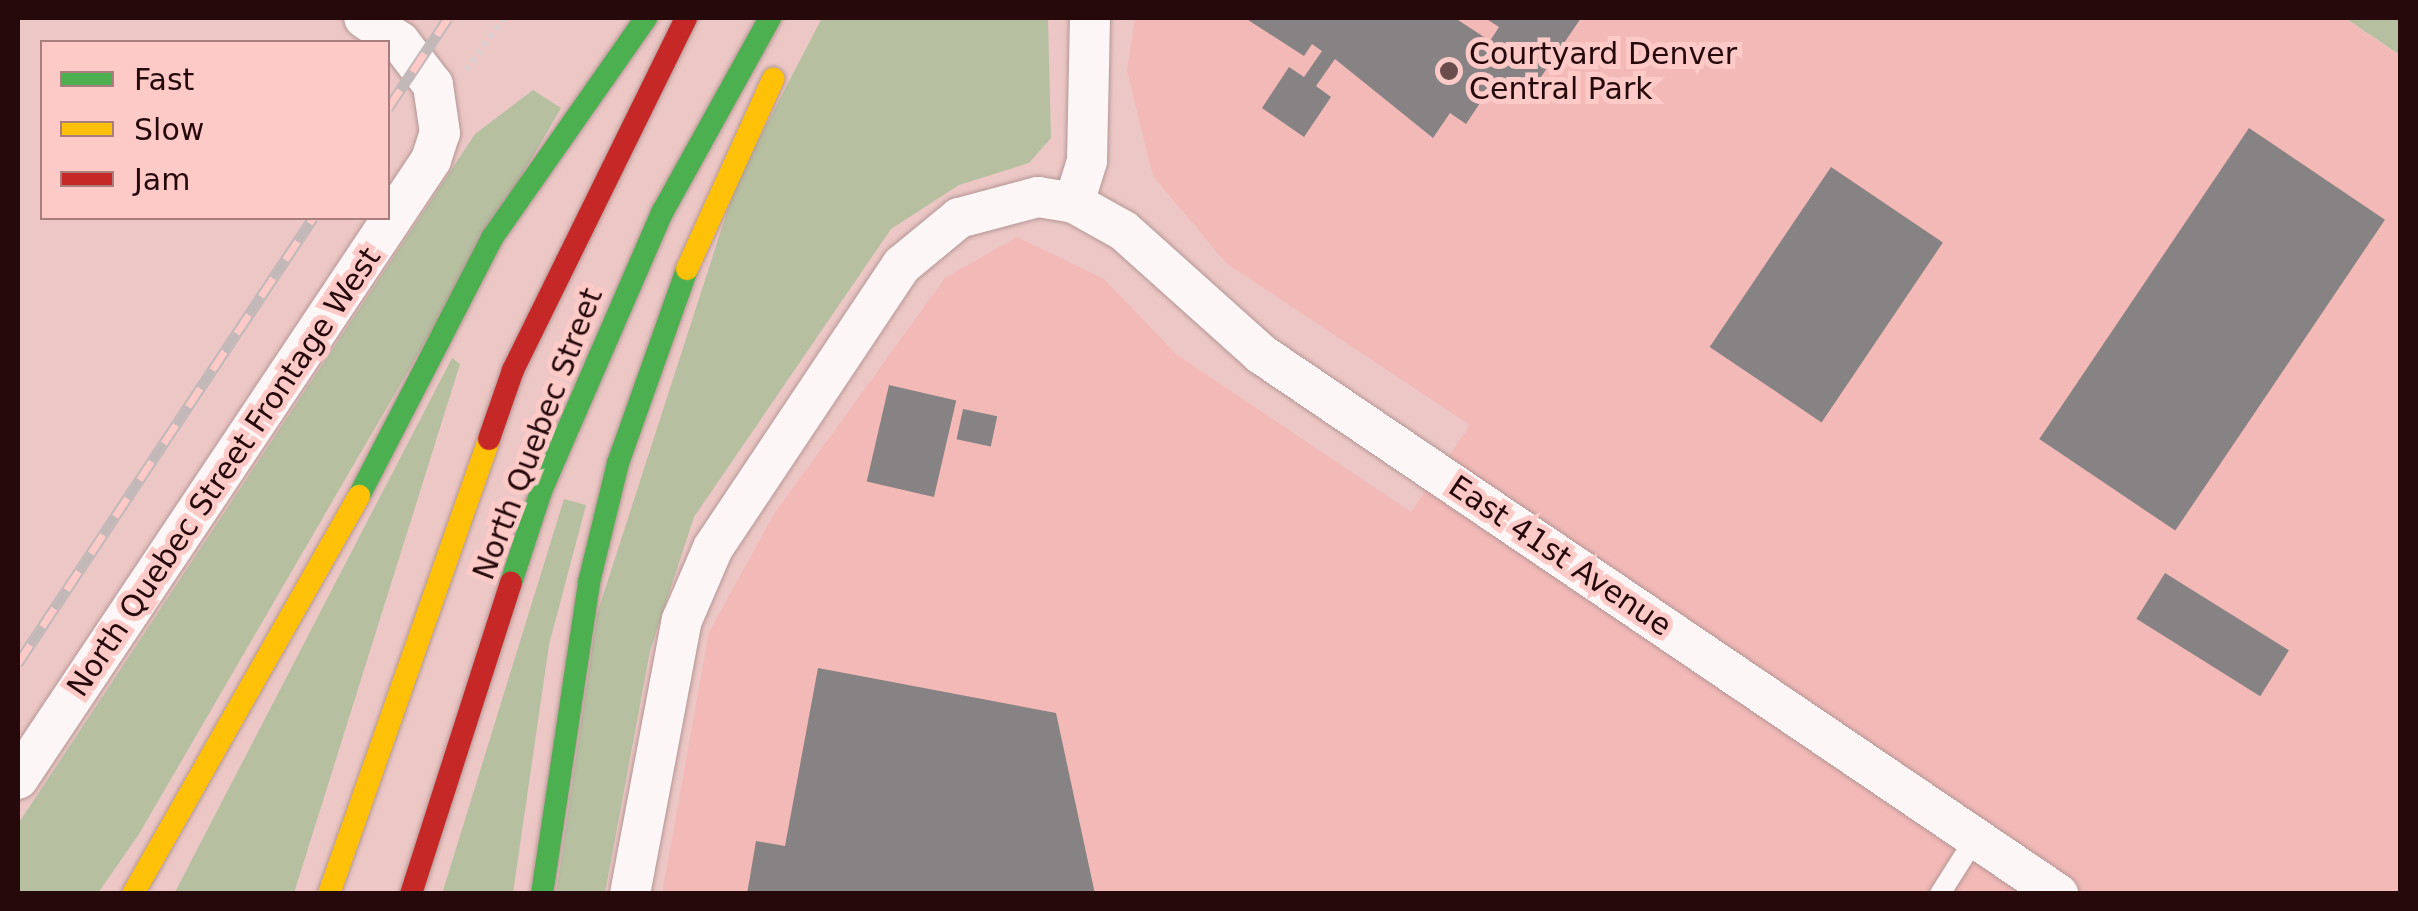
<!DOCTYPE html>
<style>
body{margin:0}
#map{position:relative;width:2418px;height:911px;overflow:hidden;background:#ecc7c6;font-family:"DejaVu Sans",sans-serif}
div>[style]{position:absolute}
.built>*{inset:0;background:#f2b9b7}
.green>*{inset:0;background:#b6c0a1}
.building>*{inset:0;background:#878283;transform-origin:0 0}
.path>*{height:6px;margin-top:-3px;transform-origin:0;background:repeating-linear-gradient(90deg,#dbcfce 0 5px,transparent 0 10px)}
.roads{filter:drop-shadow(0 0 2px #b49694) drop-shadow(0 0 2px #b49694)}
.lane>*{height:20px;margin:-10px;padding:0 10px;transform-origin:10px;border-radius:10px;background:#fcf7f6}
.street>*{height:40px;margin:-20px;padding:0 20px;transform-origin:20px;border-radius:20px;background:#fcf7f6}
.fast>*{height:22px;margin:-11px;padding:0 11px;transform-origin:11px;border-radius:11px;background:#4caf50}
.slow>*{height:22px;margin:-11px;padding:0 11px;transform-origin:11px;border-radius:11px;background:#ffc107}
.jam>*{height:22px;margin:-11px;padding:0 11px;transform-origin:11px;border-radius:11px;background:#c62828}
.rail>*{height:11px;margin-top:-5.5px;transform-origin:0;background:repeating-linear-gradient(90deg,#fecac8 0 22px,#c2b8b8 0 44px);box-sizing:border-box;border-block:2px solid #c2b8b8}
.dots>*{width:28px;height:28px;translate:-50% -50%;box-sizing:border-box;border:5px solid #fecac8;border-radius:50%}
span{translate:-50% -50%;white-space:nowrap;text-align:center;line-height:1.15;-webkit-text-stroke:10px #fecac8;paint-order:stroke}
.poi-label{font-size:30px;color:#26090a}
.left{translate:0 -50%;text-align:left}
.street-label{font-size:30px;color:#26090a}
.frame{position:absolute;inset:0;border:20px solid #26090a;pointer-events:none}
.legend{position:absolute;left:40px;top:40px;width:350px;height:180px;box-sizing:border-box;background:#fecac8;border:2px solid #a87d7c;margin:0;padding:12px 18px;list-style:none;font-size:30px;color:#26090a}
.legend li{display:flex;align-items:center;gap:20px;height:50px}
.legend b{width:50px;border:2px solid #a87d7c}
</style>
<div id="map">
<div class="built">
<div style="clip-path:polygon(1135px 18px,2344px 18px,2400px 56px,2400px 893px,662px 894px,709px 632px,774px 514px,945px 278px,1017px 237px,1104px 279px,1176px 354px,1411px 512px,1470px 425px,1227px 264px,1153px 176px,1127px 71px)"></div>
</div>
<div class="green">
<div style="clip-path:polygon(822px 18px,1048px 18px,1051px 138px,1029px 163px,959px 185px,891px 229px,694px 517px,650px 651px,605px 893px,556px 894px,597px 614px,737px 181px)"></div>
<div style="clip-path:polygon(2345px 18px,2400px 18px,2400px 55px)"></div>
<div style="clip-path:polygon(533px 90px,561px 108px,139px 834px,98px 893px,18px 894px,18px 824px,475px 134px)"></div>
<div style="clip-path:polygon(452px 358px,460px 364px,294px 893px,174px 894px)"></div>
<div style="clip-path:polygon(564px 499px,586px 505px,549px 645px,513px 893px,442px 894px)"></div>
</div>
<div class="building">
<div style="clip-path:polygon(1245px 18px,1455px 18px,1490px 41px,1499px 27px,1485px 18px,1581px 18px,1528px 96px,1510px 83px,1500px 99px,1488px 91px,1466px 124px,1450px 113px,1433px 138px,1335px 59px,1316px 86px,1331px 97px,1304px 137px,1262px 108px,1289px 67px,1304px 77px,1322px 51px,1312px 44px,1304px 56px)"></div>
<div style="left:2249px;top:128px;width:164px;height:375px;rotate:34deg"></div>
<div style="left:1831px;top:167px;width:135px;height:217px;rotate:34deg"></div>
<div style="left:889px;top:385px;width:69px;height:99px;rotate:13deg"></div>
<div style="left:963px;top:409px;width:35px;height:31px;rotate:12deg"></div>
<div style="left:2165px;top:573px;width:146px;height:54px;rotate:32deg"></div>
<div style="clip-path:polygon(818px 668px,1056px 713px,1095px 894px,747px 894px,756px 841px,785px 846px)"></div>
</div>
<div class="path">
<div style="left:466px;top:70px;width:64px;rotate:-53.8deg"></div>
</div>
<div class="roads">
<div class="lane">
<div style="left:1940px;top:894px;width:67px;rotate:-57.7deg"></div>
</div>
<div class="street">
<div style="left:1074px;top:203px;width:44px;rotate:-72.8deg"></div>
<div style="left:1087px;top:161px;width:143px;rotate:-88.8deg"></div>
<div style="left:18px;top:779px;width:744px;rotate:-56.29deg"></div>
<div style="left:431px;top:160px;width:28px;rotate:-72deg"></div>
<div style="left:440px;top:133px;width:49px;rotate:-98.3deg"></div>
<div style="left:433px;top:85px;width:54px;rotate:-127.5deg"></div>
<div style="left:400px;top:42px;width:43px;rotate:-146.3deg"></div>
<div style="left:630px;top:894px;width:279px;rotate:-79.3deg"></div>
<div style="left:682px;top:620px;width:78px;rotate:-66.7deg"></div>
<div style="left:713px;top:548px;width:340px;rotate:-56.3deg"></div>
<div style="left:902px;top:265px;width:74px;rotate:-39.5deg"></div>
<div style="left:959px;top:218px;width:82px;rotate:-14.9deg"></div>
<div style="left:1038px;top:197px;width:36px;rotate:9deg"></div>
<div style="left:1074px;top:203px;width:57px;rotate:29.2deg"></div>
<div style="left:1124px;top:231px;width:184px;rotate:41.9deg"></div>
<div style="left:1261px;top:354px;width:963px;rotate:34.12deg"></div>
</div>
<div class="fast">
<div style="left:359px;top:496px;width:290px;rotate:-62.7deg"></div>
<div style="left:492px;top:238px;width:269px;rotate:-55deg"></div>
<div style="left:511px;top:583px;width:97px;rotate:-71.9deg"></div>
<div style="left:541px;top:491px;width:305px;rotate:-66.5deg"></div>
<div style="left:663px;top:211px;width:221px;rotate:-61deg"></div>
<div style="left:542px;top:894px;width:316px;rotate:-81.4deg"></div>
<div style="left:589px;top:582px;width:122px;rotate:-76.3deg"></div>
<div style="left:618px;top:463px;width:206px;rotate:-70.4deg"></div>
</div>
<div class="slow">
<div style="left:687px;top:269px;width:209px;rotate:-65.6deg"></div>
<div style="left:133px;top:894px;width:458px;rotate:-60.4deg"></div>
<div style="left:329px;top:894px;width:482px;rotate:-70.6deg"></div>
</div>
<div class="jam">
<div style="left:489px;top:439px;width:73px;rotate:-70.8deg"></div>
<div style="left:513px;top:370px;width:392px;rotate:-63.8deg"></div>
<div style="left:411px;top:894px;width:327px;rotate:-72.2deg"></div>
</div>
</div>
<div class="rail">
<div style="left:388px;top:108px;width:108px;rotate:-56.3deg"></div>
<div style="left:18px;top:663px;width:534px;rotate:-56.46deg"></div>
</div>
<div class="dots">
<div style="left:1449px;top:71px;background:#6b4c4c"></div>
</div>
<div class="poi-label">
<span class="left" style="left:1469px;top:71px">Courtyard Denver<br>Central Park</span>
</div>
<div class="street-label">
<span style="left:538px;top:434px;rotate:-69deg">North Quebec Street</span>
<span style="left:224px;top:472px;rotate:-56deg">North Quebec Street Frontage West</span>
<span style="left:1560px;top:556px;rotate:34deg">East 41st Avenue</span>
</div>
<div class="frame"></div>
<ul class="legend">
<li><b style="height:12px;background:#4caf50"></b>Fast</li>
<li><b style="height:12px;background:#ffc107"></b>Slow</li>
<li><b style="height:12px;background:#c62828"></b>Jam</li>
</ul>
</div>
